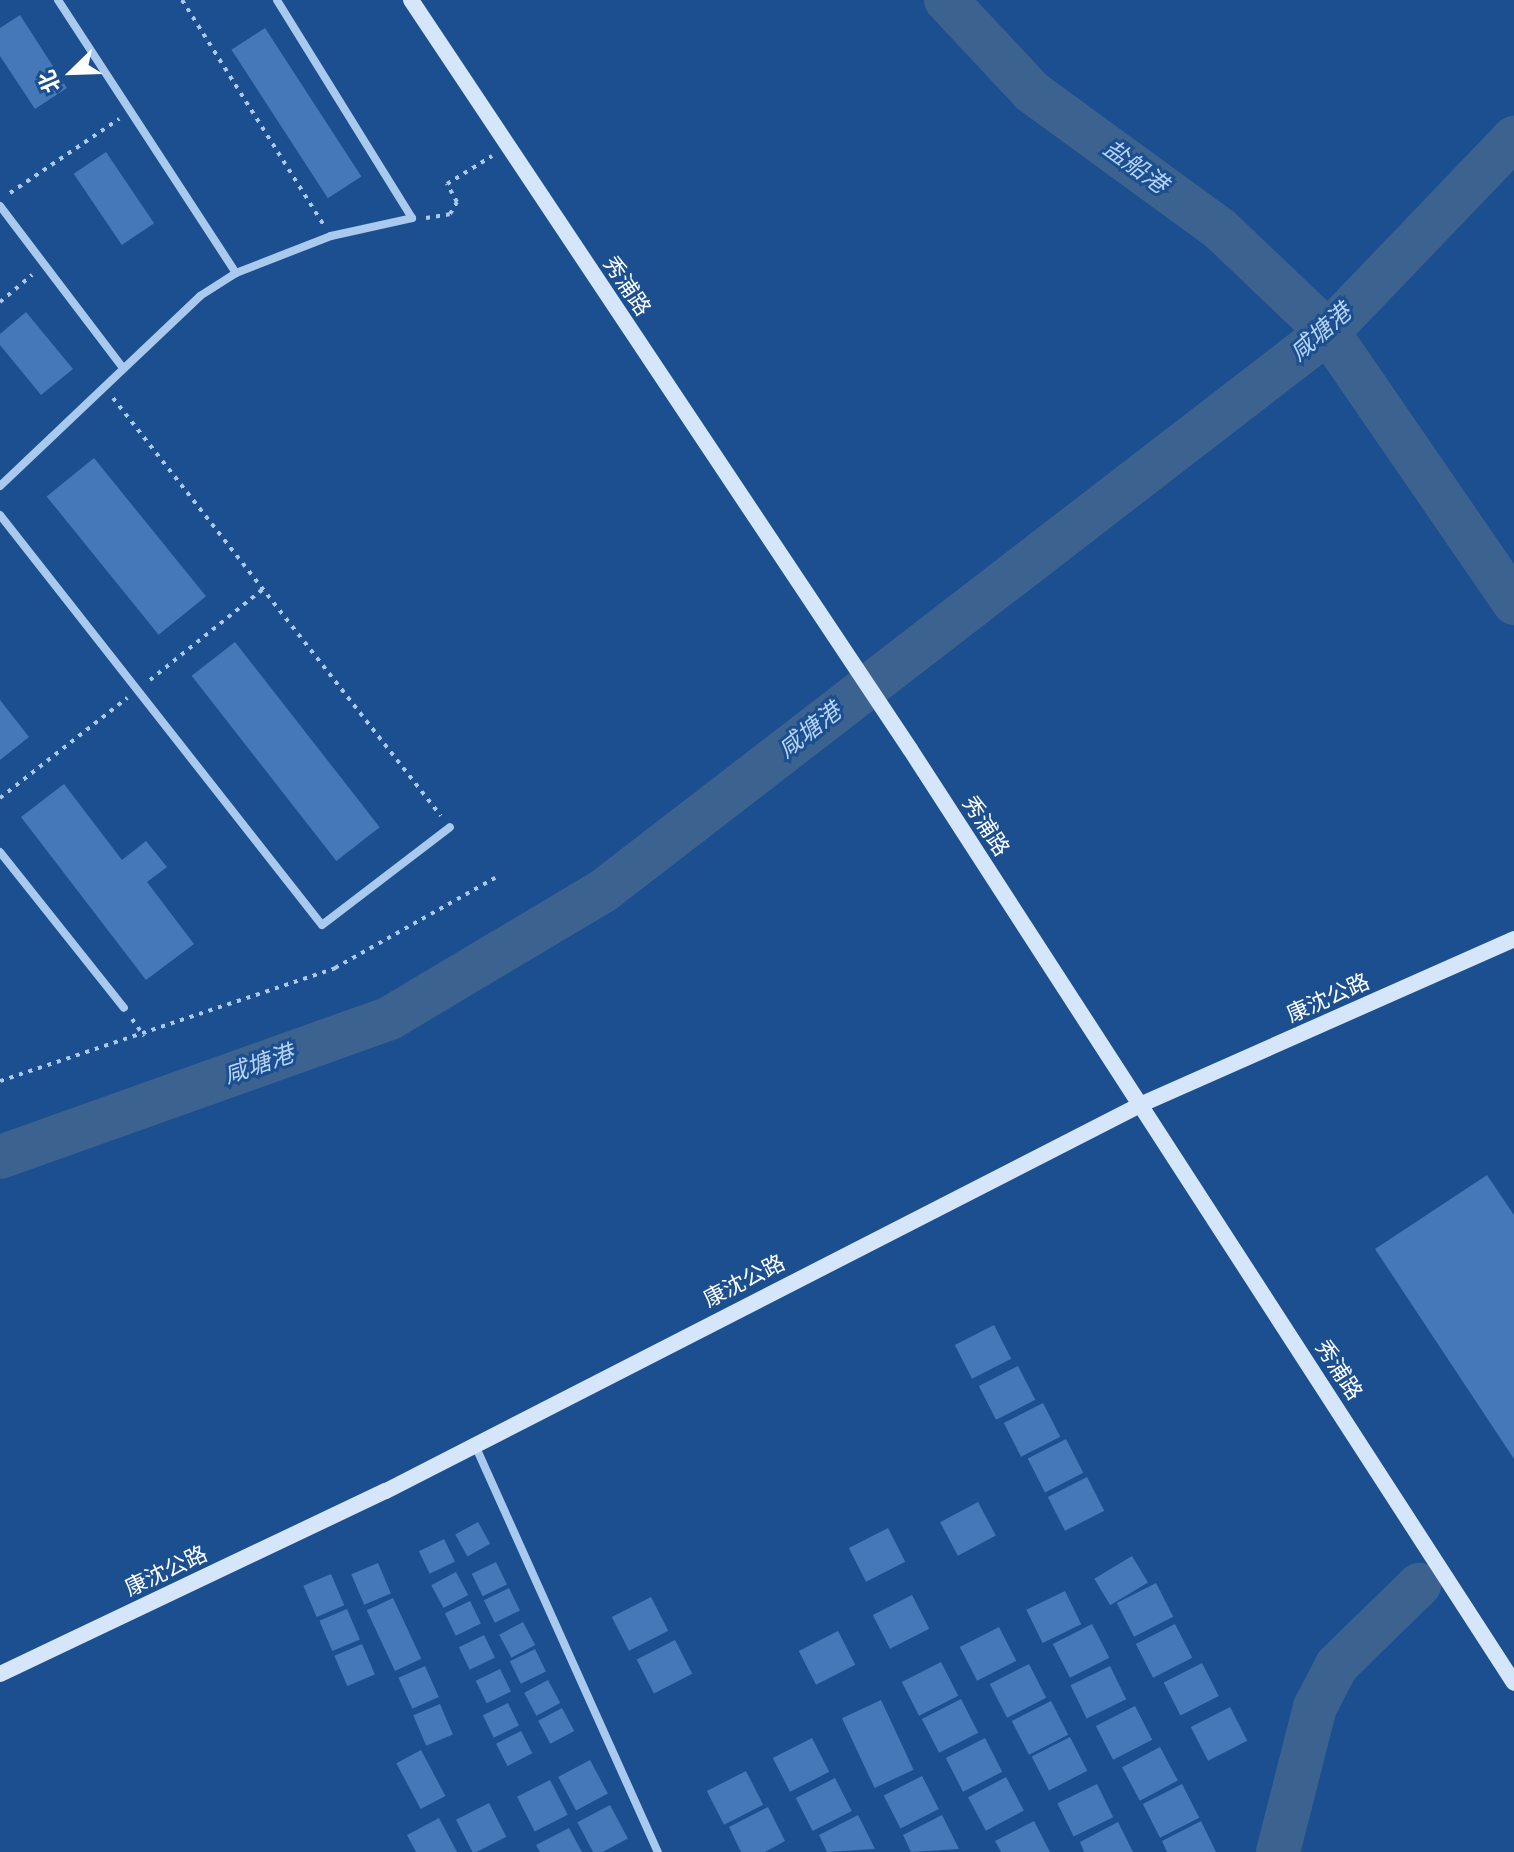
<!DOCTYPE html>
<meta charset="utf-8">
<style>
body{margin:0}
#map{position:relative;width:1514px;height:1852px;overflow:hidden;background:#1b4f8f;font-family:"Roboto Condensed","Noto Sans SC",sans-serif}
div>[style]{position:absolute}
.river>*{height:44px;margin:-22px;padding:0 22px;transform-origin:22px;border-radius:22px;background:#3c6290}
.building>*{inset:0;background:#4478b7;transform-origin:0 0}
.path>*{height:4px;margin-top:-2px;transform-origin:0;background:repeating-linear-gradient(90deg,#a9c9ee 0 4px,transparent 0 10px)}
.street>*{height:8px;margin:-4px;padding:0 4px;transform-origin:4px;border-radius:4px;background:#a9c9ee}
.secondary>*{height:16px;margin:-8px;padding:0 8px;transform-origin:8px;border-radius:8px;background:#d6e6fa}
span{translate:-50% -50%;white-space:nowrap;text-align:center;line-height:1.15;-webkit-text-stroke:6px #1b4f8f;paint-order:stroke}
.street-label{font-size:22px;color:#fff}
.water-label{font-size:24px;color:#b5d3f5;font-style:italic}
.north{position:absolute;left:32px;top:32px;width:80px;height:80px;-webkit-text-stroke:6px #1b4f8f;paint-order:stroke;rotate:247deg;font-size:22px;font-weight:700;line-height:32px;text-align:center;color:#fff}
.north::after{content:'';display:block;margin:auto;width:28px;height:36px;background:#fff;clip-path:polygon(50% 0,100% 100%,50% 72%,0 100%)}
</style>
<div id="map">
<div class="river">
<div style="left:946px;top:0;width:126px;rotate:46.9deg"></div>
<div style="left:1032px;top:92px;width:233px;rotate:36.1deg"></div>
<div style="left:1220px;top:229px;width:149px;rotate:43.6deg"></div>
<div style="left:1328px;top:332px;width:329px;rotate:55.5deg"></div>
<div style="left:0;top:1157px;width:414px;rotate:-19.6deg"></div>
<div style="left:390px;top:1018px;width:248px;rotate:-30.8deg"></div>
<div style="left:603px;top:891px;width:915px;rotate:-37.63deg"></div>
<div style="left:1328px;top:332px;width:269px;rotate:-46.2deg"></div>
<div style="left:1278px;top:1852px;width:150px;rotate:-75.7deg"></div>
<div style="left:1315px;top:1707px;width:47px;rotate:-62.4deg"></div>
<div style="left:1337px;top:1665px;width:115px;rotate:-44.3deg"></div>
</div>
<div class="building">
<div style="clip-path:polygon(20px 15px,67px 88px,35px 109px,0 56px,0 28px)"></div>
<div style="left:265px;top:28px;width:177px;height:40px;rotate:57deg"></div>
<div style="left:106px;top:152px;width:86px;height:39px;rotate:56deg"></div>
<div style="clip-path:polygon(26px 312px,73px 369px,41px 395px,0 345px,0 334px)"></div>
<div style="left:94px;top:458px;width:178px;height:61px;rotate:51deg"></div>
<div style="left:235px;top:642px;width:235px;height:55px;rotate:52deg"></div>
<div style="clip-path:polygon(0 700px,29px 737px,0 760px)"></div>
<div style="clip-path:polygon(64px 784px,122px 860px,146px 841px,167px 867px,147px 882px,194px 944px,146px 980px,21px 817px)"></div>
<div style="clip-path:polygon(1487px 1175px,1514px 1215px,1514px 1459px,1375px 1249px)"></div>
<div style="left:994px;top:1325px;width:38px;height:44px;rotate:63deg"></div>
<div style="left:1018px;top:1366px;width:38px;height:44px;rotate:63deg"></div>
<div style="left:1043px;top:1403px;width:38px;height:44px;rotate:63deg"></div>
<div style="left:1066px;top:1439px;width:38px;height:43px;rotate:63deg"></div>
<div style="left:1087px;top:1477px;width:38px;height:44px;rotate:63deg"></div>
<div style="left:978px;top:1502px;width:38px;height:43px;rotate:62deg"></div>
<div style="left:478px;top:1522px;width:25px;height:26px;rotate:61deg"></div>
<div style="left:888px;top:1528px;width:38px;height:44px;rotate:63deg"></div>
<div style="left:444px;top:1539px;width:25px;height:28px;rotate:64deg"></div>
<div style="left:1132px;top:1556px;width:31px;height:44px;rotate:59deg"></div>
<div style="left:496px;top:1562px;width:25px;height:27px;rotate:64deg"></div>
<div style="left:378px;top:1563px;width:33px;height:29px;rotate:67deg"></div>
<div style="left:456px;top:1572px;width:26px;height:28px;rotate:62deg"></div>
<div style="left:331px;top:1574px;width:34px;height:30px;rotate:67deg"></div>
<div style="left:1156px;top:1583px;width:38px;height:44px;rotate:63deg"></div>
<div style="left:509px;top:1588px;width:25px;height:28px;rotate:64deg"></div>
<div style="left:1065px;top:1591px;width:37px;height:43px;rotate:64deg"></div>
<div style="left:912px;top:1595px;width:38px;height:44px;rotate:63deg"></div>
<div style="left:651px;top:1597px;width:38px;height:44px;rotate:63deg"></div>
<div style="left:393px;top:1598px;width:67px;height:29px;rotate:65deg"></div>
<div style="left:470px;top:1601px;width:25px;height:28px;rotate:64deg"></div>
<div style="left:347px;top:1609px;width:33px;height:30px;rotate:67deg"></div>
<div style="left:523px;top:1622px;width:26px;height:27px;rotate:62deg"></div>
<div style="left:1092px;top:1624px;width:38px;height:44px;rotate:63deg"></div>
<div style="left:1175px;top:1624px;width:38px;height:44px;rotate:63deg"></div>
<div style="left:999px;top:1627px;width:38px;height:44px;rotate:63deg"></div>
<div style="left:838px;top:1631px;width:38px;height:44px;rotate:63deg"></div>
<div style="left:484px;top:1635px;width:25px;height:28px;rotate:64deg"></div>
<div style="left:675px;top:1640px;width:38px;height:43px;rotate:63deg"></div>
<div style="left:362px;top:1644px;width:33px;height:30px;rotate:67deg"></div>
<div style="left:535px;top:1649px;width:25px;height:28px;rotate:64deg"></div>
<div style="left:941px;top:1662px;width:38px;height:44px;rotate:63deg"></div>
<div style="left:1202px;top:1663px;width:37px;height:43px;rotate:63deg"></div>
<div style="left:1029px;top:1664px;width:38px;height:44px;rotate:63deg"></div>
<div style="left:425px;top:1666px;width:34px;height:29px;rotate:66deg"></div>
<div style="left:1110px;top:1666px;width:37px;height:44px;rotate:64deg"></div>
<div style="left:500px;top:1669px;width:25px;height:27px;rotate:64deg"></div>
<div style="left:548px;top:1680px;width:26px;height:27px;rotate:62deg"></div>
<div style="left:961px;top:1699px;width:38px;height:44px;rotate:63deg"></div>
<div style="left:881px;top:1700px;width:77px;height:43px;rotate:65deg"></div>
<div style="left:1051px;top:1701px;width:38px;height:44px;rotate:63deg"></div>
<div style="left:508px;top:1703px;width:25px;height:28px;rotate:64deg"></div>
<div style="left:440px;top:1704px;width:33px;height:29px;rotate:67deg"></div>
<div style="left:1135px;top:1706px;width:38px;height:44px;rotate:63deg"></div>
<div style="left:1230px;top:1707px;width:38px;height:44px;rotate:63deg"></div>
<div style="left:562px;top:1708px;width:26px;height:27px;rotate:62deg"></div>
<div style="left:521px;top:1731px;width:25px;height:28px;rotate:63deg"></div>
<div style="left:1070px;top:1737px;width:38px;height:43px;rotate:63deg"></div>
<div style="left:812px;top:1738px;width:38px;height:44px;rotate:63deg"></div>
<div style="left:985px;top:1738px;width:38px;height:44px;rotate:63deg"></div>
<div style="left:1160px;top:1747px;width:38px;height:43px;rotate:62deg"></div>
<div style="left:421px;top:1750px;width:52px;height:28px;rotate:62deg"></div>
<div style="left:590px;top:1760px;width:38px;height:36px;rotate:62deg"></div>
<div style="left:746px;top:1771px;width:38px;height:44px;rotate:63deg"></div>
<div style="left:922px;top:1776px;width:37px;height:43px;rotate:63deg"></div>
<div style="left:1006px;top:1777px;width:38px;height:43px;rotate:62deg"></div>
<div style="left:835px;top:1778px;width:37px;height:44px;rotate:63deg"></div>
<div style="left:550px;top:1780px;width:39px;height:37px;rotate:63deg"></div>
<div style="left:1097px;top:1784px;width:37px;height:44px;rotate:64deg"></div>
<div style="left:1182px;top:1784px;width:38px;height:44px;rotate:63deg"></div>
<div style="left:489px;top:1803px;width:38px;height:37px;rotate:63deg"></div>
<div style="left:610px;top:1805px;width:38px;height:37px;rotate:62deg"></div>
<div style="clip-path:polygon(768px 1807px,785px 1841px,765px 1852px,741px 1852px,729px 1827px)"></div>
<div style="clip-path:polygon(858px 1815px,875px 1849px,827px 1852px,819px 1835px)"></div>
<div style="clip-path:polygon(942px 1815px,959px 1849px,911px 1852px,903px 1835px)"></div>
<div style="clip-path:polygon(439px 1818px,457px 1852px,416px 1852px,407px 1835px)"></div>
<div style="clip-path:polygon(1034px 1821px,1050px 1852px,1001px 1852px,995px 1841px)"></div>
<div style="clip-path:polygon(1201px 1821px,1216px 1852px,1167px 1852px,1162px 1841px)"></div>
<div style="clip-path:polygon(1118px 1822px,1133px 1852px,1084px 1852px,1080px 1842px)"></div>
<div style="clip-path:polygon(569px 1828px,582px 1852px,540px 1852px,536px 1845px)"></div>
</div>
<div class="path">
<div style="left:182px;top:0;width:265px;rotate:57.8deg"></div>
<div style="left:10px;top:193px;width:132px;rotate:-34.2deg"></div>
<div style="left:426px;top:218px;width:24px;rotate:-9deg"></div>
<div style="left:450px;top:214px;width:14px;rotate:-60deg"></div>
<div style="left:457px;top:202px;width:21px;rotate:-119deg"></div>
<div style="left:447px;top:184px;width:53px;rotate:-31.9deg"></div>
<div style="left:0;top:302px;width:42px;rotate:-40.2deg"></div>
<div style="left:113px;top:398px;width:531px;rotate:51.88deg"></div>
<div style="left:150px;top:680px;width:145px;rotate:-38.8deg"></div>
<div style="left:0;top:798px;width:162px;rotate:-38.2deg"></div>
<div style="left:132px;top:1019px;width:21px;rotate:55deg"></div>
<div style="left:0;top:1081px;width:354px;rotate:-18.6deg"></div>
<div style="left:335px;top:968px;width:184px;rotate:-29.4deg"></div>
</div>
<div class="street">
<div style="left:58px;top:0;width:326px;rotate:56.9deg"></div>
<div style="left:0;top:206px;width:203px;rotate:52.8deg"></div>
<div style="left:0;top:486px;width:276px;rotate:-43.5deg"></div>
<div style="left:200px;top:296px;width:43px;rotate:-32.6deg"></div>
<div style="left:236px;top:273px;width:102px;rotate:-21.3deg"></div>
<div style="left:331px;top:236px;width:83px;rotate:-12.5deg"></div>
<div style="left:412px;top:218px;width:256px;rotate:-121.8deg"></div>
<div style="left:0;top:515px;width:521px;rotate:51.86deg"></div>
<div style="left:322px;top:925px;width:161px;rotate:-37.4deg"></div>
<div style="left:0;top:852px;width:199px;rotate:51.5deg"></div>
<div style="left:474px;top:1443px;width:448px;rotate:65.8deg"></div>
</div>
<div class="secondary">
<div style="left:411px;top:0;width:900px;rotate:56.33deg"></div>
<div style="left:910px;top:749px;width:1112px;rotate:57.11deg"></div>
<div style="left:0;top:1674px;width:427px;rotate:-25.4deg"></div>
<div style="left:386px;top:1491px;width:849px;rotate:-27.11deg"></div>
<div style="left:1142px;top:1104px;width:407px;rotate:-23.9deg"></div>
</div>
<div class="street-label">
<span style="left:627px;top:286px;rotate:56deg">秀浦路</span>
<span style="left:986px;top:826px;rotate:57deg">秀浦路</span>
<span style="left:1328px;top:998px;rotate:-24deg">康沈公路</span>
<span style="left:744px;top:1281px;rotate:-27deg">康沈公路</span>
<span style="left:1339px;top:1370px;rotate:57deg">秀浦路</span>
<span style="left:166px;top:1571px;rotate:-25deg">康沈公路</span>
</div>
<div class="water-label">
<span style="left:1135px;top:167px;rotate:36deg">盐船港</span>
<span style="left:1321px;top:333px;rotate:-41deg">咸塘港</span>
<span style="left:810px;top:731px;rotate:-38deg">咸塘港</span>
<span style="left:259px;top:1065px;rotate:-19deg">咸塘港</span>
</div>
<div class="north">北</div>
</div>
